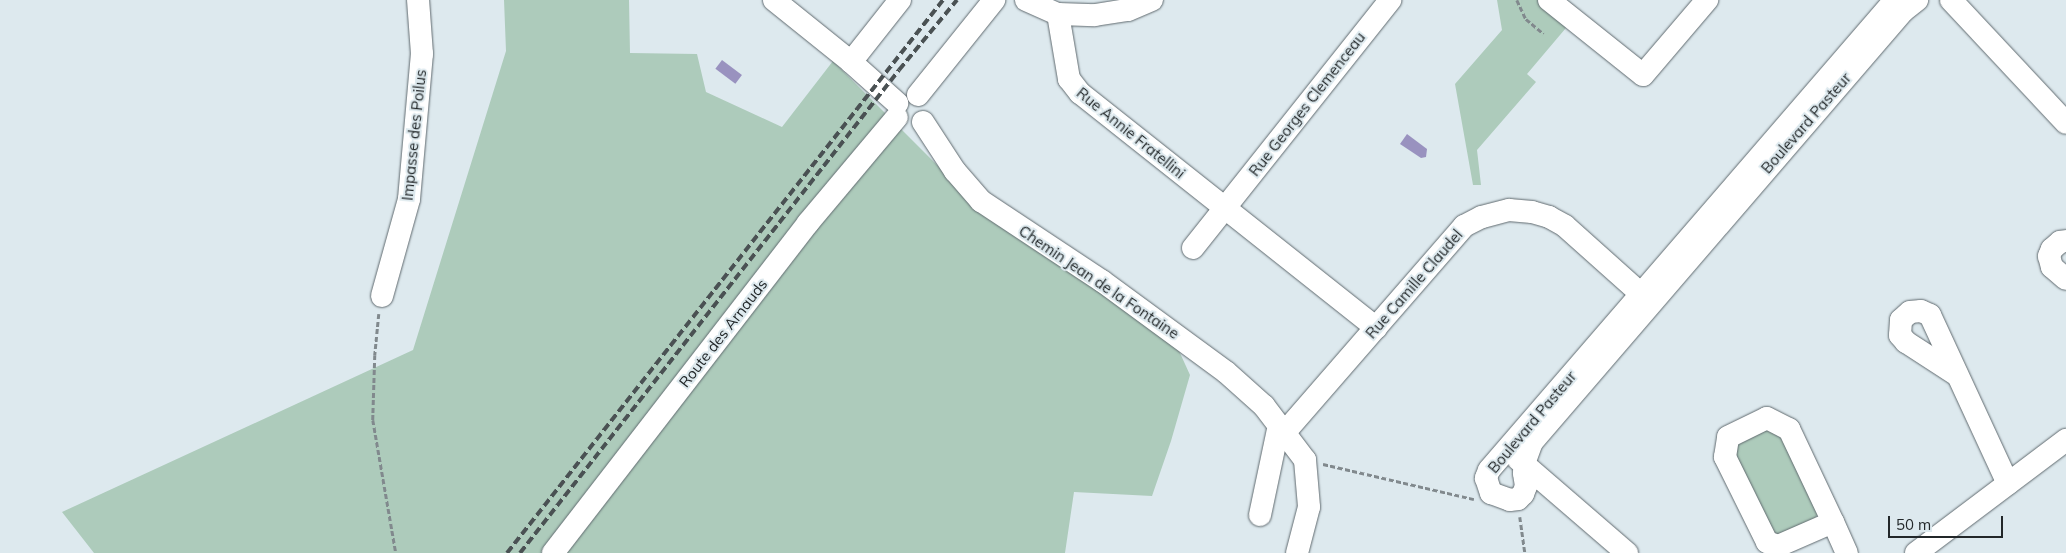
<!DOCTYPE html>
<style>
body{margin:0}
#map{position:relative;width:2066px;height:553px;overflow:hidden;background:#dde9ee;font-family:Mulish,sans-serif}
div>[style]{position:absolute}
.green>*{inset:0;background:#adcbbb}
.water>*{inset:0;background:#9992bf;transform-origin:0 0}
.path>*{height:2.5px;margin-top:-1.25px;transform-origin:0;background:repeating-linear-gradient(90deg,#81898d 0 5px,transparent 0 7.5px)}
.roads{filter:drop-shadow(0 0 1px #606a6f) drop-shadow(0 0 1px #606a6f)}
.minor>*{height:22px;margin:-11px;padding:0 11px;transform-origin:11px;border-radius:11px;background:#fff}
.rail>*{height:4px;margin-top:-2px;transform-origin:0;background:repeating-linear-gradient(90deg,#4a5153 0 8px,transparent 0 12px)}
span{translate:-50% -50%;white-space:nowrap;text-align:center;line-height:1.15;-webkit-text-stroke:4px #dde9ee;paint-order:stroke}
.street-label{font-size:15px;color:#222729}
.scale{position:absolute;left:1888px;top:516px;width:115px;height:22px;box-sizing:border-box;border:2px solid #222729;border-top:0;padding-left:6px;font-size:15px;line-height:18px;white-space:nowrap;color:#222729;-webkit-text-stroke:4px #dde9ee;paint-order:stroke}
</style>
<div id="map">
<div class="green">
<div style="clip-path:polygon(504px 0,629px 0,630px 53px,697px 54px,706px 92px,782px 127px,833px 61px,985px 213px,1175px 342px,1190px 375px,1171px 441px,1152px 496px,1074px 492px,1065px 553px,94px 553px,62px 512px,413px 350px,506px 51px)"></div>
<div style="clip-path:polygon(1497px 0,1542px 0,1571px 22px,1527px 74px,1536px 82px,1477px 150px,1481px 185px,1473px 185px,1455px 84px,1502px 30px)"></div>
<div style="clip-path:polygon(1768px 425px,1779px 429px,1818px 512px,1814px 522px,1779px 537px,1772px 534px,1731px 451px,1734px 441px)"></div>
</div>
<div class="water">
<div style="left:722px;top:60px;width:25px;height:11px;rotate:37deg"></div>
<div style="clip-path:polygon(1407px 134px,1427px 149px,1426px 157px,1421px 158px,1400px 144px)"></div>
</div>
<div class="path">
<div style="left:1517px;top:0;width:21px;rotate:65deg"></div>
<div style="left:1526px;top:19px;width:23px;rotate:40deg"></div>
<div style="left:379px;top:314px;width:41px;rotate:95.6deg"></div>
<div style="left:375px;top:355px;width:65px;rotate:91.8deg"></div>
<div style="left:373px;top:420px;width:135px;rotate:80.2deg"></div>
<div style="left:1323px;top:464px;width:155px;rotate:13.1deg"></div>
<div style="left:1520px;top:517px;width:36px;rotate:82deg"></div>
</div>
<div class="roads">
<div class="minor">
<div style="left:774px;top:0;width:99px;rotate:38.8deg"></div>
<div style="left:851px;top:62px;width:62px;rotate:41.7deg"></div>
<div style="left:1026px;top:0;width:35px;rotate:24deg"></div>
<div style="left:1058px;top:14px;width:37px;rotate:2deg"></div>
<div style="left:1095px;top:15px;width:33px;rotate:-9deg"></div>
<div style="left:1128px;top:10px;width:26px;rotate:-23deg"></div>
<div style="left:1549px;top:0;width:120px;rotate:38.6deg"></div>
<div style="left:1643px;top:75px;width:99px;rotate:-49.5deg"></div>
<div style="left:1895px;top:0;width:621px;rotate:130.82deg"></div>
<div style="left:1489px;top:470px;width:9px;rotate:111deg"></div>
<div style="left:1486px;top:478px;width:16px;rotate:72deg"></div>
<div style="left:1491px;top:493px;width:20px;rotate:20deg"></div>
<div style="left:1510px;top:500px;width:8px;rotate:-7deg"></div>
<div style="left:1518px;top:499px;width:7px;rotate:-45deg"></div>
<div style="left:1523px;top:494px;width:9px;rotate:-69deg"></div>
<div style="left:1526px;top:486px;width:13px;rotate:-99deg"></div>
<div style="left:1524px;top:473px;width:12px;rotate:-85deg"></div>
<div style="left:1525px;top:461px;width:20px;rotate:-70deg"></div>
<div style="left:1532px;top:442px;width:569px;rotate:-49.28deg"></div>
<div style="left:1903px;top:11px;width:18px;rotate:-38deg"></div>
<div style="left:1951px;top:0;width:168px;rotate:46.9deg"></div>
<div style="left:1058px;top:14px;width:66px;rotate:80.4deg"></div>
<div style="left:1069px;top:79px;width:18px;rotate:52deg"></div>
<div style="left:1080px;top:93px;width:378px;rotate:38.4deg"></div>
<div style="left:851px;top:62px;width:79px;rotate:-51.7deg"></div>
<div style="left:918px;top:95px;width:122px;rotate:-51.3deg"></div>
<div style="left:923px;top:122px;width:59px;rotate:56.9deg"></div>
<div style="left:955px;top:171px;width:40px;rotate:49deg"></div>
<div style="left:981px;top:201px;width:145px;rotate:33.5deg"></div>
<div style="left:1102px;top:281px;width:154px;rotate:36.3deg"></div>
<div style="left:1226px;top:372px;width:51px;rotate:41.8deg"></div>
<div style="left:1264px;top:406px;width:68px;rotate:52.8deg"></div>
<div style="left:1305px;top:460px;width:47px;rotate:85.1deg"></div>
<div style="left:1309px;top:507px;width:48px;rotate:104.6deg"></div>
<div style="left:2066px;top:241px;width:6px;rotate:171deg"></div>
<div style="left:2060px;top:242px;width:11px;rotate:139deg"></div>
<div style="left:2052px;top:249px;width:8px;rotate:113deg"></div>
<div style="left:2049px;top:256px;width:11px;rotate:75deg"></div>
<div style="left:2052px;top:267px;width:18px;rotate:41deg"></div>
<div style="left:1193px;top:248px;width:317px;rotate:-51.5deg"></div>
<div style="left:382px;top:296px;width:101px;rotate:-74.4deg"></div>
<div style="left:409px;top:199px;width:146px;rotate:-84.9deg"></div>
<div style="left:422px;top:54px;width:54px;rotate:-94.2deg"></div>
<div style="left:1957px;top:375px;width:61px;rotate:-147.1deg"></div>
<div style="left:1906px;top:342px;width:9px;rotate:-131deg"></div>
<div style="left:1900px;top:335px;width:15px;rotate:-86deg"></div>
<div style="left:1901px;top:320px;width:12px;rotate:-42deg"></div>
<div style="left:1910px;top:312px;width:11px;rotate:-5deg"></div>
<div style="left:1921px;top:311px;width:10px;rotate:24deg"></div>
<div style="left:1930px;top:315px;width:186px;rotate:65.2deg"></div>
<div style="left:1285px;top:432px;width:273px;rotate:-49deg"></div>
<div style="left:1464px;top:226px;width:20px;rotate:-27deg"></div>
<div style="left:1482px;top:217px;width:28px;rotate:-15deg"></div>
<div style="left:1509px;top:210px;width:23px;rotate:5deg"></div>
<div style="left:1532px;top:212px;width:18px;rotate:16deg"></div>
<div style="left:1549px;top:217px;width:18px;rotate:29deg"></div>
<div style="left:1565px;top:226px;width:115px;rotate:41.8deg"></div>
<div style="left:1518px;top:459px;width:144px;rotate:40.8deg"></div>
<div style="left:1260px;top:515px;width:92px;rotate:-78.1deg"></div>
<div style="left:1833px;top:522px;width:60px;rotate:156.4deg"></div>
<div style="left:1778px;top:546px;width:12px;rotate:-160deg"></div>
<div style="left:1767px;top:542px;width:95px;rotate:-116.3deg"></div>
<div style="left:1725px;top:457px;width:20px;rotate:-81deg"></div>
<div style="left:1728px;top:437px;width:43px;rotate:-26deg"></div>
<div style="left:1767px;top:418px;width:25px;rotate:27deg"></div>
<div style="left:1789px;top:429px;width:103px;rotate:64.7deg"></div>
<div style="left:1833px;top:522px;width:34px;rotate:66deg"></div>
<div style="left:553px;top:553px;width:417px;rotate:-52.3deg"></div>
<div style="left:808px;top:223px;width:138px;rotate:-50deg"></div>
<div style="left:1916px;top:553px;width:188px;rotate:-37deg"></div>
</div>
</div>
<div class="rail">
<div style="left:507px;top:553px;width:704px;rotate:-51.75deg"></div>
<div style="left:520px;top:553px;width:614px;rotate:-51.88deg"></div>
<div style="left:899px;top:70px;width:91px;rotate:-50.4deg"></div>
</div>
<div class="street-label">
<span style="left:1307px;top:104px;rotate:-52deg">Rue Georges Clemenceau</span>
<span style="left:1806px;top:123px;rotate:-49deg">Boulevard Pasteur</span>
<span style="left:1131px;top:133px;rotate:39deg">Rue Annie Fratellini</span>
<span style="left:414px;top:135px;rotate:-84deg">Impasse des Poilus</span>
<span style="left:1099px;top:282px;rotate:34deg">Chemin Jean de la Fontaine</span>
<span style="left:1414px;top:284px;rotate:-49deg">Rue Camille Claudel</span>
<span style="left:723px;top:333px;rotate:-52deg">Route des Arnauds</span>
<span style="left:1532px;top:422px;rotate:-50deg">Boulevard Pasteur</span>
</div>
<div class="scale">50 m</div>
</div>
